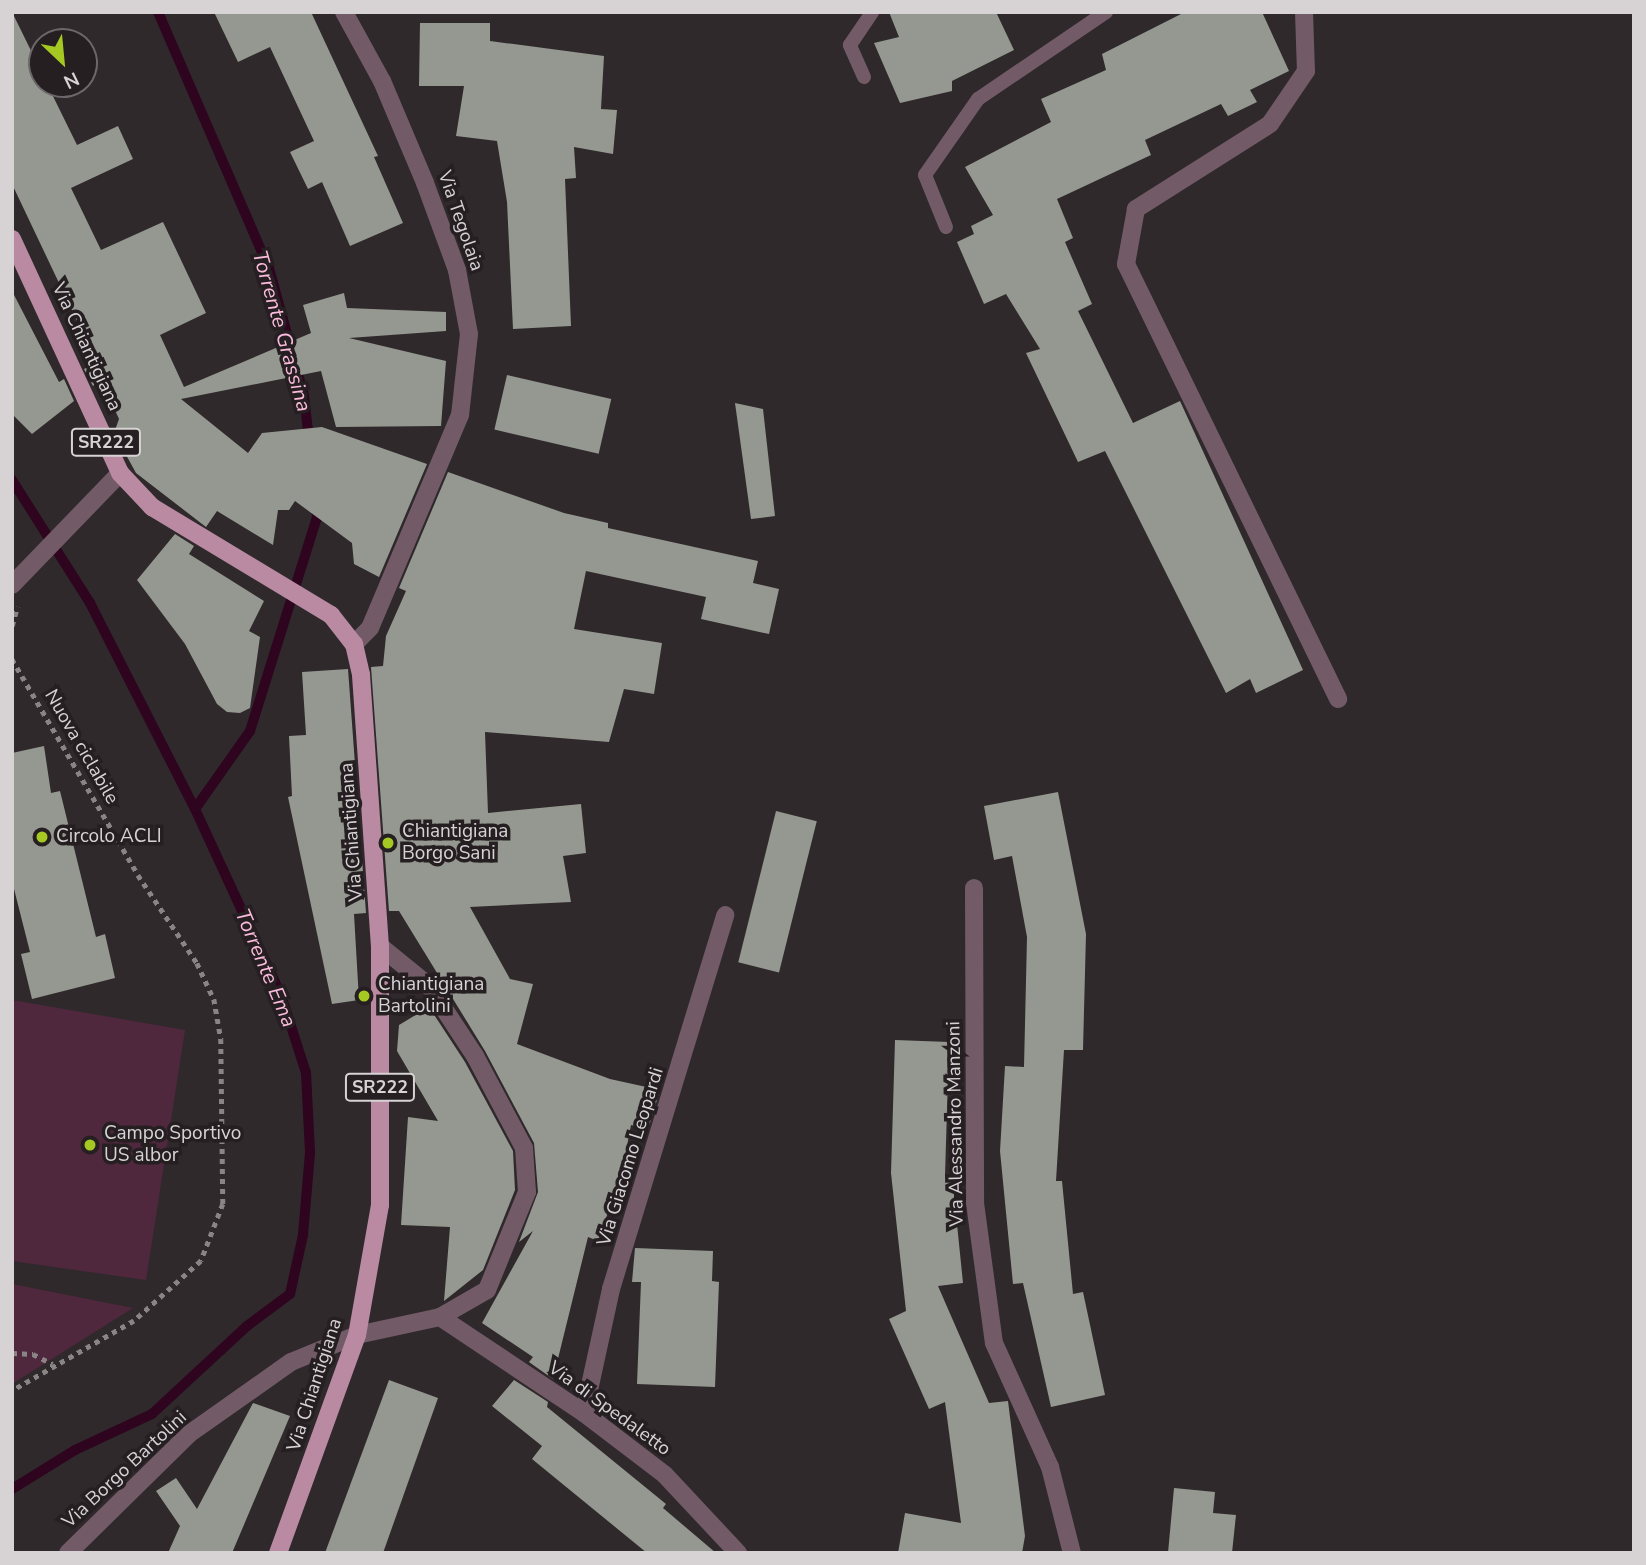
<!DOCTYPE html>
<style>
body{margin:0}
#map{position:relative;width:1646px;height:1565px;overflow:hidden;background:#2f292c;font-family:"Nunito Sans",sans-serif}
div>[style]{position:absolute}
.green>*{inset:0;background:#4f283d}
.stream>*{height:10px;margin:-5px;padding:0 5px;transform-origin:5px;border-radius:5px;background:#2e041e}
.building>*{inset:0;background:#959890;transform-origin:0 0}
.path>*{height:4.5px;margin-top:-2.25px;transform-origin:0;background:repeating-linear-gradient(90deg,#898486 0 5px,transparent 0 10px)}
.service>*{height:14px;margin:-7px;padding:0 7px;transform-origin:7px;border-radius:7px;background:#725b67}
.minor>*{height:18px;margin:-9px;padding:0 9px;transform-origin:9px;border-radius:9px;background:#725b67}
.primary>*{height:18px;margin:-9px;padding:0 9px;transform-origin:9px;border-radius:9px;background:#b98aa2}
.dots>*{width:19px;height:19px;translate:-50% -50%;box-sizing:border-box;border:4px solid #251f22;border-radius:50%}
span{translate:-50% -50%;white-space:nowrap;text-align:center;line-height:1.15;-webkit-text-stroke:7px #251f22;paint-order:stroke}
.shield-label span{padding:2px 5px;background:#251f22;border:2px solid;border-radius:5px;-webkit-text-stroke-width:0}
.shield-label{font-size:18px;color:#d7d3d5;font-weight:700}
.street-label{font-size:19px;color:#d7d3d5}
.poi-label{font-size:19px;color:#d7d3d5}
.left{translate:0 -50%;text-align:left}
.water-label{font-size:21px;color:#fbbbdc;font-style:italic}
.frame{position:absolute;inset:0;border:14px solid #d7d3d5;pointer-events:none}
.north{position:absolute;left:28px;top:28px;width:70px;height:70px;box-sizing:border-box;background:#251f22;border:2px solid #6c676a;border-radius:50%;rotate:154deg;font-size:19px;font-weight:700;line-height:28px;text-align:center;color:#d7d3d5}
.north::after{content:'';display:block;margin:auto;width:24px;height:32px;background:#a5c822;clip-path:polygon(50% 0,100% 100%,50% 72%,0 100%)}
</style>
<div id="map">
<div class="green">
<div style="clip-path:polygon(12px 1000px,185px 1030px,146px 1280px,12px 1261px)"></div>
<div style="clip-path:polygon(12px 1284px,133px 1308px,12px 1384px)"></div>
</div>
<div class="stream">
<div style="left:158px;top:12px;width:279px;rotate:66.6deg"></div>
<div style="left:269px;top:268px;width:133px;rotate:74.7deg"></div>
<div style="left:304px;top:396px;width:43px;rotate:83.4deg"></div>
<div style="left:12px;top:480px;width:146px;rotate:57.6deg"></div>
<div style="left:90px;top:603px;width:231px;rotate:63deg"></div>
<div style="left:195px;top:809px;width:205px;rotate:65.2deg"></div>
<div style="left:281px;top:995px;width:82px;rotate:72.2deg"></div>
<div style="left:306px;top:1073px;width:80px;rotate:87.1deg"></div>
<div style="left:310px;top:1153px;width:82px;rotate:94.9deg"></div>
<div style="left:303px;top:1235px;width:60px;rotate:102.4deg"></div>
<div style="left:290px;top:1294px;width:54px;rotate:143.3deg"></div>
<div style="left:247px;top:1326px;width:129px;rotate:137.2deg"></div>
<div style="left:152px;top:1414px;width:85px;rotate:154.9deg"></div>
<div style="left:75px;top:1450px;width:74px;rotate:148.2deg"></div>
<div style="left:195px;top:809px;width:95px;rotate:-54.8deg"></div>
<div style="left:250px;top:731px;width:224px;rotate:-72.6deg"></div>
<div style="left:317px;top:517px;width:11px;rotate:-95deg"></div>
</div>
<div class="building">
<div style="clip-path:polygon(12px 12px,42px 73px,42px 84px,47px 84px,77px 145px,118px 126px,133px 159px,71px 188px,101px 250px,163px 222px,206px 313px,160px 335px,184px 387px,311px 333px,303px 305px,344px 293px,347px 308px,446px 312px,446px 331px,349px 338px,446px 361px,441px 426px,336px 427px,321px 371px,181px 399px,248px 453px,262px 433px,322px 427px,427px 464px,379px 577px,354px 564px,352px 543px,295px 501px,289px 510px,278px 510px,273px 545px,217px 511px,206px 527px,136px 473px,114px 433px,119px 419px,101px 379px,93px 386px,84px 369px,97px 363px,12px 184px)"></div>
<div style="clip-path:polygon(214px 12px,311px 12px,378px 156px,374px 157px,403px 223px,350px 246px,322px 182px,308px 189px,290px 152px,314px 141px,270px 47px,238px 62px)"></div>
<div style="clip-path:polygon(889px 12px,996px 12px,1014px 50px,952px 81px,952px 91px,900px 103px,874px 43px,899px 37px)"></div>
<div style="clip-path:polygon(1185px 12px,1262px 12px,1289px 71px,1250px 90px,1257px 102px,1228px 116px,1221px 104px,1145px 140px,1151px 155px,1057px 199px,1073px 238px,1065px 242px,1092px 304px,1078px 311px,1133px 423px,1180px 401px,1303px 670px,1256px 693px,1250px 679px,1226px 693px,1105px 451px,1078px 462px,1026px 353px,1040px 349px,1006px 294px,984px 304px,957px 242px,974px 234px,971px 226px,993px 215px,965px 167px,1051px 122px,1041px 99px,1106px 70px,1102px 54px)"></div>
<div style="clip-path:polygon(420px 23px,490px 23px,490px 41px,604px 56px,601px 109px,617px 110px,613px 154px,574px 147px,576px 178px,565px 179px,571px 326px,513px 329px,507px 202px,497px 141px,456px 136px,464px 86px,419px 86px)"></div>
<div style="clip-path:polygon(12px 291px,59px 382px,64px 379px,74px 401px,32px 434px,12px 414px)"></div>
<div style="left:507px;top:375px;width:107px;height:56px;rotate:13deg"></div>
<div style="clip-path:polygon(735px 403px,763px 409px,775px 516px,751px 519px)"></div>
<div style="clip-path:polygon(448px 472px,564px 513px,608px 523px,608px 528px,758px 561px,753px 583px,779px 589px,769px 634px,701px 619px,706px 597px,586px 571px,574px 629px,662px 643px,654px 694px,624px 689px,609px 742px,485px 732px,488px 813px,581px 804px,586px 853px,563px 856px,571px 902px,470px 907px,510px 979px,533px 984px,517px 1044px,610px 1079px,660px 1090px,648px 1129px,631px 1125px,622px 1172px,598px 1241px,588px 1237px,553px 1379px,529px 1362px,533px 1357px,482px 1323px,533px 1231px,519px 1242px,538px 1192px,534px 1143px,485px 1051px,399px 911px,389px 911px,371px 667px,383px 666px,386px 636px,406px 591px,399px 588px)"></div>
<div style="clip-path:polygon(175px 534px,194px 546px,189px 554px,264px 601px,249px 631px,260px 637px,250px 708px,240px 713px,227px 712px,217px 704px,185px 644px,137px 580px)"></div>
<div style="clip-path:polygon(348px 669px,366px 913px,354px 914px,359px 1000px,332px 1004px,288px 797px,292px 796px,289px 736px,306px 735px,302px 672px)"></div>
<div style="clip-path:polygon(44px 746px,51px 793px,60px 791px,96px 937px,105px 934px,115px 978px,32px 999px,21px 954px,30px 952px,12px 881px,12px 753px)"></div>
<div style="clip-path:polygon(1058px 792px,1086px 934px,1083px 1050px,1064px 1050px,1056px 1181px,1062px 1181px,1073px 1294px,1083px 1292px,1105px 1395px,1051px 1407px,1023px 1283px,1013px 1284px,1000px 1151px,1005px 1066px,1024px 1067px,1027px 937px,1012px 856px,994px 860px,984px 806px)"></div>
<div style="left:776px;top:811px;width:42px;height:156px;rotate:14deg"></div>
<div style="clip-path:polygon(429px 1007px,465px 1062px,513px 1151px,515px 1190px,483px 1270px,444px 1301px,450px 1227px,401px 1225px,408px 1117px,438px 1121px,397px 1051px,399px 1025px)"></div>
<div style="clip-path:polygon(895px 1040px,949px 1042px,945px 1176px,952px 1175px,963px 1283px,938px 1286px,989px 1403px,1008px 1401px,1025px 1536px,1022px 1553px,898px 1553px,905px 1513px,961px 1523px,945px 1402px,929px 1409px,889px 1319px,906px 1311px,891px 1173px)"></div>
<div style="clip-path:polygon(635px 1248px,713px 1251px,712px 1281px,719px 1282px,715px 1387px,637px 1384px,641px 1282px,632px 1282px)"></div>
<div style="clip-path:polygon(389px 1380px,438px 1398px,383px 1553px,325px 1553px)"></div>
<div style="clip-path:polygon(514px 1380px,548px 1402px,547px 1407px,666px 1504px,663px 1508px,716px 1553px,647px 1553px,532px 1459px,542px 1446px,492px 1406px)"></div>
<div style="clip-path:polygon(253px 1403px,290px 1416px,232px 1553px,168px 1553px,180px 1526px,156px 1491px,176px 1478px,197px 1509px)"></div>
<div style="clip-path:polygon(1174px 1488px,1215px 1492px,1213px 1513px,1236px 1515px,1232px 1553px,1168px 1553px)"></div>
</div>
<div class="path">
<div style="left:12px;top:626px;width:20px;rotate:-75deg"></div>
<div style="left:12px;top:659px;width:250px;rotate:59.7deg"></div>
<div style="left:138px;top:875px;width:106px;rotate:56.2deg"></div>
<div style="left:197px;top:963px;width:40px;rotate:65deg"></div>
<div style="left:214px;top:999px;width:41px;rotate:80.1deg"></div>
<div style="left:221px;top:1039px;width:165px;rotate:89.3deg"></div>
<div style="left:223px;top:1204px;width:61px;rotate:111.1deg"></div>
<div style="left:201px;top:1261px;width:90px;rotate:138.2deg"></div>
<div style="left:134px;top:1321px;width:141px;rotate:150.2deg"></div>
<div style="left:12px;top:1353px;width:21px;rotate:3deg"></div>
<div style="left:33px;top:1354px;width:22px;rotate:27deg"></div>
</div>
<div class="service">
<div style="left:864px;top:77px;width:35px;rotate:-114deg"></div>
<div style="left:850px;top:45px;width:40px;rotate:-56deg"></div>
<div style="left:946px;top:227px;width:56px;rotate:-112deg"></div>
<div style="left:925px;top:175px;width:93px;rotate:-55.1deg"></div>
<div style="left:978px;top:99px;width:155px;rotate:-34.2deg"></div>
</div>
<div class="minor">
<div style="left:344px;top:12px;width:79px;rotate:61.2deg"></div>
<div style="left:382px;top:81px;width:111px;rotate:67.1deg"></div>
<div style="left:425px;top:183px;width:93px;rotate:69.8deg"></div>
<div style="left:457px;top:270px;width:65px;rotate:79.4deg"></div>
<div style="left:469px;top:334px;width:81px;rotate:96.3deg"></div>
<div style="left:460px;top:415px;width:231px;rotate:112.9deg"></div>
<div style="left:370px;top:628px;width:23px;rotate:135deg"></div>
<div style="left:1304px;top:12px;width:59px;rotate:88.1deg"></div>
<div style="left:1306px;top:71px;width:64px;rotate:124.2deg"></div>
<div style="left:1270px;top:124px;width:159px;rotate:147.6deg"></div>
<div style="left:1136px;top:209px;width:56px;rotate:100.3deg"></div>
<div style="left:1126px;top:264px;width:484px;rotate:64deg"></div>
<div style="left:12px;top:585px;width:156px;rotate:-46deg"></div>
<div style="left:974px;top:888px;width:315px;rotate:89.8deg"></div>
<div style="left:975px;top:1203px;width:141px;rotate:82.3deg"></div>
<div style="left:994px;top:1343px;width:136px;rotate:65.7deg"></div>
<div style="left:1050px;top:1467px;width:89px;rotate:75.7deg"></div>
<div style="left:440px;top:1317px;width:173px;rotate:33.7deg"></div>
<div style="left:584px;top:1413px;width:102px;rotate:37.4deg"></div>
<div style="left:665px;top:1475px;width:107px;rotate:46.9deg"></div>
<div style="left:584px;top:1413px;width:127px;rotate:-77.7deg"></div>
<div style="left:611px;top:1289px;width:391px;rotate:-73deg"></div>
<div style="left:68px;top:1553px;width:170px;rotate:-44.5deg"></div>
<div style="left:189px;top:1434px;width:125px;rotate:-35.2deg"></div>
<div style="left:291px;top:1362px;width:71px;rotate:-22.2deg"></div>
<div style="left:357px;top:1335px;width:85px;rotate:-12.2deg"></div>
<div style="left:440px;top:1317px;width:54px;rotate:-29.9deg"></div>
<div style="left:487px;top:1290px;width:106px;rotate:-67.8deg"></div>
<div style="left:527px;top:1192px;width:44px;rotate:-93.9deg"></div>
<div style="left:524px;top:1148px;width:104px;rotate:-118deg"></div>
<div style="left:475px;top:1056px;width:84px;rotate:-123.3deg"></div>
<div style="left:429px;top:986px;width:63px;rotate:-140.8deg"></div>
</div>
<div class="primary">
<div style="left:12px;top:239px;width:258px;rotate:65.2deg"></div>
<div style="left:120px;top:473px;width:47px;rotate:46.7deg"></div>
<div style="left:152px;top:507px;width:209px;rotate:31.1deg"></div>
<div style="left:331px;top:615px;width:37px;rotate:52deg"></div>
<div style="left:354px;top:644px;width:32px;rotate:77deg"></div>
<div style="left:361px;top:675px;width:272px;rotate:86deg"></div>
<div style="left:380px;top:946px;width:259px;rotate:90deg"></div>
<div style="left:380px;top:1205px;width:132px;rotate:100deg"></div>
<div style="left:357px;top:1335px;width:232px;rotate:109.9deg"></div>
</div>
<div class="dots">
<div style="left:42px;top:837px;background:#a5c822"></div>
<div style="left:388px;top:843px;background:#a5c822"></div>
<div style="left:364px;top:996px;background:#a5c822"></div>
<div style="left:90px;top:1145px;background:#a5c822"></div>
</div>
<div class="shield-label">
<span style="left:106px;top:442px">SR222</span>
<span style="left:380px;top:1087px">SR222</span>
</div>
<div class="street-label">
<span style="left:460px;top:221px;rotate:71deg">Via Tegolaia</span>
<span style="left:86px;top:347px;rotate:65deg">Via Chiantigiana</span>
<span style="left:81px;top:747px;rotate:60deg">Nuova ciclabile</span>
<span style="left:352px;top:832px;rotate:-94deg">Via Chiantigiana</span>
<span style="left:956px;top:1124px;rotate:-91deg">Via Alessandro Manzoni</span>
<span style="left:631px;top:1157px;rotate:-73deg">Via Giacomo Leopardi</span>
<span style="left:315px;top:1385px;rotate:-72deg">Via Chiantigiana</span>
<span style="left:609px;top:1409px;rotate:36deg">Via di Spedaletto</span>
<span style="left:125px;top:1470px;rotate:-43deg">Via Borgo Bartolini</span>
</div>
<div class="poi-label">
<span class="left" style="left:402px;top:843px">Chiantigiana<br>Borgo Sani</span>
<span class="left" style="left:56px;top:837px">Circolo ACLI</span>
<span class="left" style="left:378px;top:996px">Chiantigiana<br>Bartolini</span>
<span class="left" style="left:104px;top:1145px">Campo Sportivo<br>US albor</span>
</div>
<div class="water-label">
<span style="left:282px;top:331px;rotate:74deg">Torrente Grassina</span>
<span style="left:266px;top:968px;rotate:67deg">Torrente Ema</span>
</div>
<div class="frame"></div>
<div class="north">N</div>
</div>
